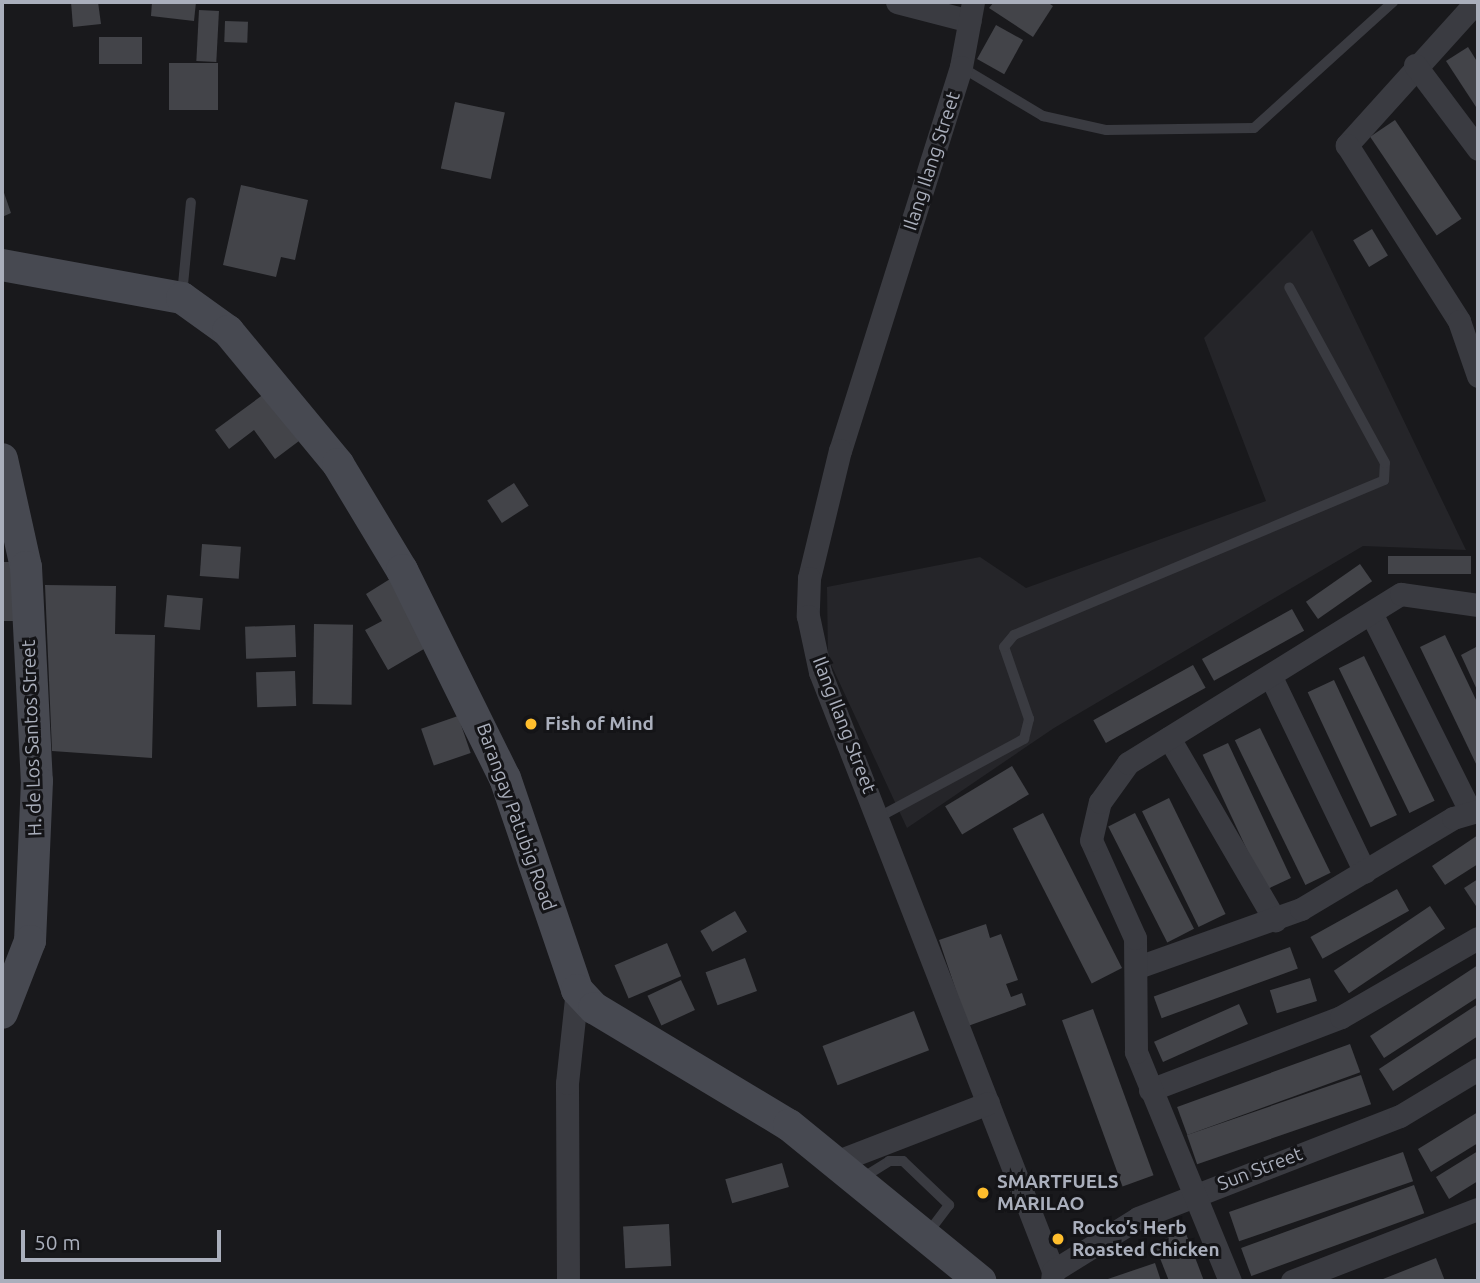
<!DOCTYPE html>
<meta charset="utf-8">
<style>
body{margin:0}
#map{position:relative;width:1480px;height:1283px;overflow:hidden;background:#19191c;font-family:Ubuntu,sans-serif}
div>[style]{position:absolute}
.built>*{inset:0;background:#252529}
.building>*{inset:0;background:#434449;transform-origin:0 0}
.lane>*{height:10px;margin:-5px;padding:0 5px;transform-origin:5px;border-radius:5px;background:#3a3b41}
.street>*{height:23px;margin:-11.5px;padding:0 11.5px;transform-origin:11.5px;border-radius:11.5px;background:#3a3b41}
.secondary>*{height:32px;margin:-16px;padding:0 16px;transform-origin:16px;border-radius:16px;background:#474951}
.dots>*{width:19px;height:19px;translate:-50% -50%;box-sizing:border-box;border:4px solid #141417;border-radius:50%}
span{translate:-50% -50%;white-space:nowrap;text-align:center;line-height:1.15;-webkit-text-stroke:6px #141417;paint-order:stroke}
.street-label{font-size:19px;color:#aaafbc}
.poi-label{font-size:19px;color:#aaafbc;font-weight:700}
.left{translate:0 -50%;text-align:left}
.frame{position:absolute;inset:0;border:4px solid #aaafbc;pointer-events:none}
.scale{position:absolute;left:21px;top:1230px;width:200px;height:32px;box-sizing:border-box;border:4px solid #aaafbc;border-top:0;padding-left:9px;font-size:21px;line-height:24px;white-space:nowrap;color:#aaafbc;-webkit-text-stroke:5px #141417;paint-order:stroke}
</style>
<div id="map">
<div class="built">
<div style="clip-path:polygon(1312px 230px,1466px 550px,1363px 546px,1054px 728px,907px 828px,828px 658px,827px 587px,980px 557px,1026px 588px,1266px 501px,1204px 338px)"></div>
</div>
<div class="building">
<div style="clip-path:polygon(71px 2px,98px 2px,101px 24px,73px 27px)"></div>
<div style="clip-path:polygon(152px 2px,196px 2px,194px 21px,151px 16px)"></div>
<div style="clip-path:polygon(994px 2px,1047px 2px,1053px 6px,1033px 37px,989px 8px)"></div>
<div style="left:199px;top:10px;width:20px;height:51px;rotate:3deg"></div>
<div style="left:225px;top:21px;width:23px;height:21px;rotate:2deg"></div>
<div style="left:996px;top:25px;width:31px;height:39px;rotate:29deg"></div>
<div style="left:99px;top:37px;width:43px;height:27px"></div>
<div style="clip-path:polygon(1468px 47px,1478px 63px,1478px 110px,1446px 61px)"></div>
<div style="left:169px;top:63px;width:49px;height:47px"></div>
<div style="left:455px;top:102px;width:51px;height:68px;rotate:12deg"></div>
<div style="left:1395px;top:120px;width:119px;height:30px;rotate:56deg"></div>
<div style="clip-path:polygon(241px 185px,308px 200px,295px 260px,281px 257px,276px 277px,223px 265px)"></div>
<div style="clip-path:polygon(2px 187px,11px 213px,2px 217px)"></div>
<div style="left:1372px;top:229px;width:31px;height:22px;rotate:59deg"></div>
<div style="clip-path:polygon(264px 394px,299px 441px,275px 459px,254px 430px,229px 449px,215px 430px)"></div>
<div style="left:514px;top:483px;width:27px;height:32px;rotate:57deg"></div>
<div style="left:202px;top:544px;width:39px;height:32px;rotate:4deg"></div>
<div style="left:1388px;top:556px;width:83px;height:18px"></div>
<div style="left:2px;top:562px;width:18px;height:59px"></div>
<div style="left:1360px;top:564px;width:21px;height:66px;rotate:55deg"></div>
<div style="clip-path:polygon(390px 579px,429px 646px,388px 670px,365px 630px,382px 621px,366px 594px)"></div>
<div style="clip-path:polygon(45px 585px,116px 586px,115px 634px,155px 635px,152px 758px,52px 751px)"></div>
<div style="left:167px;top:595px;width:36px;height:32px;rotate:5deg"></div>
<div style="left:1292px;top:609px;width:25px;height:103px;rotate:61deg"></div>
<div style="left:314px;top:624px;width:39px;height:80px;rotate:1deg"></div>
<div style="left:295px;top:625px;width:32px;height:50px;rotate:88deg"></div>
<div style="clip-path:polygon(1445px 635px,1478px 704px,1478px 768px,1420px 647px)"></div>
<div style="clip-path:polygon(1478px 646px,1478px 692px,1461px 655px)"></div>
<div style="left:1364px;top:656px;width:161px;height:28px;rotate:64deg"></div>
<div style="left:1193px;top:665px;width:26px;height:114px;rotate:61deg"></div>
<div style="left:295px;top:671px;width:35px;height:39px;rotate:88deg"></div>
<div style="left:1334px;top:680px;width:149px;height:29px;rotate:65deg"></div>
<div style="left:458px;top:716px;width:39px;height:39px;rotate:71deg"></div>
<div style="left:1260px;top:728px;width:161px;height:28px;rotate:64deg"></div>
<div style="left:1228px;top:743px;width:149px;height:28px;rotate:65deg"></div>
<div style="left:1012px;top:766px;width:33px;height:78px;rotate:59deg"></div>
<div style="left:1169px;top:798px;width:129px;height:30px;rotate:64deg"></div>
<div style="left:1043px;top:813px;width:174px;height:34px;rotate:63deg"></div>
<div style="left:1135px;top:813px;width:130px;height:30px;rotate:63deg"></div>
<div style="clip-path:polygon(1478px 835px,1478px 864px,1445px 885px,1432px 866px)"></div>
<div style="clip-path:polygon(1478px 879px,1478px 909px,1464px 888px)"></div>
<div style="left:1397px;top:889px;width:25px;height:99px;rotate:61deg"></div>
<div style="left:1430px;top:906px;width:27px;height:116px;rotate:56deg"></div>
<div style="left:735px;top:911px;width:24px;height:40px;rotate:60deg"></div>
<div style="clip-path:polygon(986px 924px,990px 938px,1001px 934px,1018px 980px,1006px 984px,1011px 997px,1022px 993px,1026px 1005px,968px 1026px,939px 940px)"></div>
<div style="left:667px;top:943px;width:36px;height:57px;rotate:67deg"></div>
<div style="left:1290px;top:947px;width:23px;height:145px;rotate:70deg"></div>
<div style="left:745px;top:958px;width:35px;height:42px;rotate:70deg"></div>
<div style="clip-path:polygon(1478px 965px,1478px 997px,1384px 1058px,1370px 1036px)"></div>
<div style="left:1310px;top:978px;width:24px;height:42px;rotate:73deg"></div>
<div style="left:681px;top:980px;width:33px;height:37px;rotate:65deg"></div>
<div style="left:1239px;top:1004px;width:22px;height:93px;rotate:66deg"></div>
<div style="clip-path:polygon(1478px 1004px,1478px 1036px,1393px 1091px,1379px 1069px)"></div>
<div style="left:1093px;top:1009px;width:177px;height:33px;rotate:70deg"></div>
<div style="left:914px;top:1011px;width:42px;height:98px;rotate:69deg"></div>
<div style="left:1350px;top:1044px;width:30px;height:184px;rotate:70deg"></div>
<div style="left:1361px;top:1075px;width:31px;height:184px;rotate:71deg"></div>
<div style="clip-path:polygon(1478px 1112px,1478px 1143px,1431px 1172px,1418px 1149px)"></div>
<div style="clip-path:polygon(1478px 1151px,1478px 1181px,1449px 1199px,1436px 1177px)"></div>
<div style="left:1403px;top:1152px;width:31px;height:184px;rotate:71deg"></div>
<div style="left:782px;top:1163px;width:25px;height:59px;rotate:74deg"></div>
<div style="left:1414px;top:1185px;width:30px;height:184px;rotate:70deg"></div>
<div style="left:669px;top:1224px;width:42px;height:46px;rotate:87deg"></div>
<div style="clip-path:polygon(1185px 1231px,1204px 1281px,1169px 1281px,1154px 1243px)"></div>
<div style="clip-path:polygon(1436px 1258px,1445px 1281px,1378px 1281px)"></div>
<div style="clip-path:polygon(1155px 1263px,1161px 1281px,1102px 1281px)"></div>
</div>
<div class="lane">
<div style="left:961px;top:67px;width:96px;rotate:30.9deg"></div>
<div style="left:1043px;top:116px;width:65px;rotate:12.5deg"></div>
<div style="left:1106px;top:130px;width:148px;rotate:-0.8deg"></div>
<div style="left:1254px;top:128px;width:188px;rotate:-42.2deg"></div>
<div style="left:182px;top:295px;width:93px;rotate:-84.5deg"></div>
<div style="left:879px;top:817px;width:165px;rotate:-28.3deg"></div>
<div style="left:1024px;top:739px;width:21px;rotate:-76deg"></div>
<div style="left:1029px;top:719px;width:76px;rotate:-109.1deg"></div>
<div style="left:1004px;top:647px;width:16px;rotate:-50deg"></div>
<div style="left:1014px;top:635px;width:401px;rotate:-22.7deg"></div>
<div style="left:1384px;top:480px;width:17px;rotate:-87deg"></div>
<div style="left:1385px;top:463px;width:200px;rotate:-118.6deg"></div>
<div style="left:859px;top:1180px;width:36px;rotate:-32deg"></div>
<div style="left:889px;top:1161px;width:14px"></div>
<div style="left:903px;top:1161px;width:64px;rotate:43.7deg"></div>
<div style="left:949px;top:1205px;width:35px;rotate:127deg"></div>
</div>
<div class="street">
<div style="left:897px;top:2px;width:75px;rotate:14.6deg"></div>
<div style="left:973px;top:2px;width:66px;rotate:100.5deg"></div>
<div style="left:961px;top:67px;width:402px;rotate:107.5deg"></div>
<div style="left:840px;top:450px;width:132px;rotate:103.6deg"></div>
<div style="left:809px;top:578px;width:38px;rotate:92deg"></div>
<div style="left:808px;top:616px;width:57px;rotate:77.9deg"></div>
<div style="left:820px;top:672px;width:643px;rotate:68.74deg"></div>
<div style="left:1476px;top:2px;width:193px;rotate:132.1deg"></div>
<div style="left:1347px;top:145px;width:209px;rotate:57.5deg"></div>
<div style="left:1459px;top:321px;width:58px;rotate:70.9deg"></div>
<div style="left:1415px;top:65px;width:105px;rotate:53.1deg"></div>
<div style="left:1372px;top:615px;width:217px;rotate:63.4deg"></div>
<div style="left:1271px;top:677px;width:216px;rotate:64.3deg"></div>
<div style="left:1169px;top:738px;width:211px;rotate:59.8deg"></div>
<div style="left:1138px;top:967px;width:173px;rotate:-19.6deg"></div>
<div style="left:1301px;top:909px;width:177px;rotate:-30.9deg"></div>
<div style="left:1453px;top:818px;width:26px;rotate:-16deg"></div>
<div style="left:1150px;top:1090px;width:204px;rotate:-20.9deg"></div>
<div style="left:1341px;top:1017px;width:158px;rotate:-30deg"></div>
<div style="left:838px;top:1161px;width:161px;rotate:-21.1deg"></div>
<div style="left:568px;top:1281px;width:198px;rotate:-90.3deg"></div>
<div style="left:567px;top:1083px;width:94px;rotate:-83.9deg"></div>
<div style="left:1052px;top:1281px;width:10px;rotate:-84deg"></div>
<div style="left:1053px;top:1271px;width:100px;rotate:-31.9deg"></div>
<div style="left:1138px;top:1218px;width:281px;rotate:-21.3deg"></div>
<div style="left:1400px;top:1116px;width:91px;rotate:-31.1deg"></div>
<div style="left:1230px;top:1281px;width:248px;rotate:-112.3deg"></div>
<div style="left:1136px;top:1052px;width:114px;rotate:-90.5deg"></div>
<div style="left:1135px;top:938px;width:107px;rotate:-114.2deg"></div>
<div style="left:1091px;top:840px;width:39px;rotate:-77deg"></div>
<div style="left:1100px;top:802px;width:48px;rotate:-54.3deg"></div>
<div style="left:1128px;top:763px;width:321px;rotate:-31.8deg"></div>
<div style="left:1401px;top:594px;width:78px;rotate:8.1deg"></div>
<div style="left:1292px;top:1281px;width:199px;rotate:-21.2deg"></div>
</div>
<div class="secondary">
<div style="left:2px;top:265px;width:183px;rotate:10.4deg"></div>
<div style="left:182px;top:298px;width:57px;rotate:35.7deg"></div>
<div style="left:228px;top:331px;width:173px;rotate:50.4deg"></div>
<div style="left:338px;top:464px;width:124px;rotate:58.9deg"></div>
<div style="left:402px;top:570px;width:232px;rotate:63.7deg"></div>
<div style="left:505px;top:778px;width:224px;rotate:71.2deg"></div>
<div style="left:577px;top:990px;width:25px;rotate:47deg"></div>
<div style="left:594px;top:1008px;width:227px;rotate:31deg"></div>
<div style="left:789px;top:1125px;width:247px;rotate:39.2deg"></div>
<div style="left:2px;top:459px;width:111px;rotate:77.5deg"></div>
<div style="left:26px;top:567px;width:214px;rotate:87.1deg"></div>
<div style="left:37px;top:781px;width:160px;rotate:92.5deg"></div>
<div style="left:30px;top:941px;width:77px;rotate:111.3deg"></div>
</div>
<div class="dots">
<div style="left:531px;top:724px;background:#ffbe2d"></div>
<div style="left:983px;top:1193px;background:#ffbe2d"></div>
<div style="left:1058px;top:1239px;background:#ffbe2d"></div>
</div>
<div class="street-label">
<span style="left:932px;top:161px;rotate:-72deg">Ilang Ilang Street</span>
<span style="left:844px;top:725px;rotate:69deg">Ilang Ilang Street</span>
<span style="left:32px;top:738px;rotate:-92deg">H. de Los Santos Street</span>
<span style="left:516px;top:817px;rotate:70deg">Barangay Patubig Road</span>
<span style="left:1260px;top:1169px;rotate:-21deg">Sun Street</span>
</div>
<div class="poi-label">
<span class="left" style="left:545px;top:724px">Fish of Mind</span>
<span class="left" style="left:997px;top:1193px">SMARTFUELS<br>MARILAO</span>
<span class="left" style="left:1072px;top:1239px">Rocko’s Herb<br>Roasted Chicken</span>
</div>
<div class="frame"></div>
<div class="scale">50 m</div>
</div>
